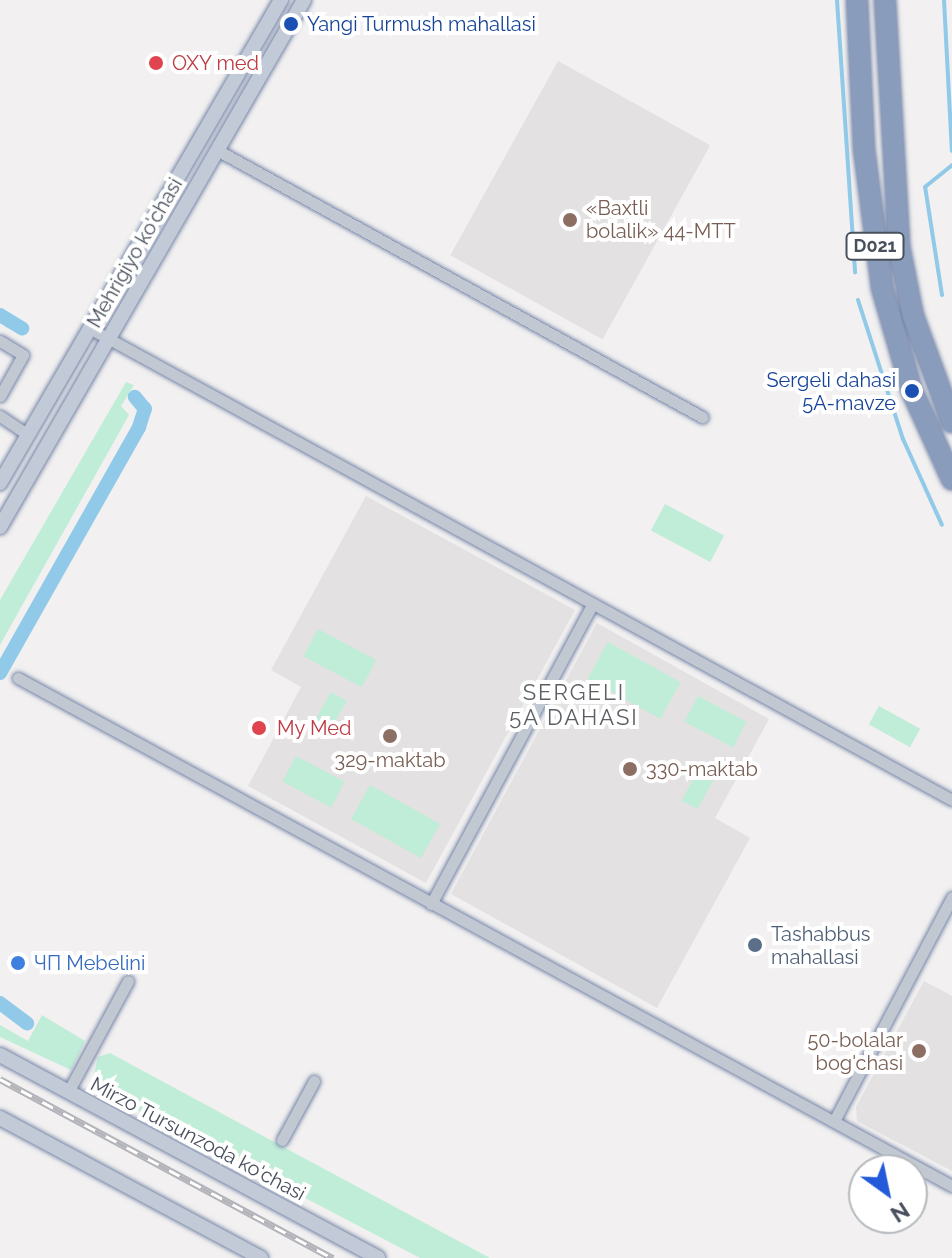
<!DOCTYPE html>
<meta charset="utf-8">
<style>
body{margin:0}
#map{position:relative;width:952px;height:1258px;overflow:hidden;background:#f2f0f0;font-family:Raleway,sans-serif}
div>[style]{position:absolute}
.education>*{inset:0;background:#e3e1e1;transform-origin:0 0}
.green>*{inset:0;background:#c0edd8;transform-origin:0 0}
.stream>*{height:4px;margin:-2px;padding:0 2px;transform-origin:2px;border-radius:2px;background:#90cae8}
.canal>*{height:14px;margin:-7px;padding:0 7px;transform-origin:7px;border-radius:7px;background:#90cae8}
.roads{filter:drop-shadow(0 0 2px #7586a8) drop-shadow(0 0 2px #7586a8)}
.street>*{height:11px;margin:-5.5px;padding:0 5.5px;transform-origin:5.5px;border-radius:5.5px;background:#c1c8d1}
.secondary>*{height:14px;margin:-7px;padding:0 7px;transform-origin:7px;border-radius:7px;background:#c3cad7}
.highway>*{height:20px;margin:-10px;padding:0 10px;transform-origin:10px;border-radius:10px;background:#8a9cbc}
.rail>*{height:7px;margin-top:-3.5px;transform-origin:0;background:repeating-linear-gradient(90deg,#fff 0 12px,#b2b4ba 0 24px);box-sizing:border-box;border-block:2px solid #b2b4ba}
.dots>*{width:22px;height:22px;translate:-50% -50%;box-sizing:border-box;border:4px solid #fff;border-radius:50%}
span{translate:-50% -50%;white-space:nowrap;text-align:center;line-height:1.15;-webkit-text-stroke:8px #fff;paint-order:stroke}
.shield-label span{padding:2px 6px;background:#fff;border:2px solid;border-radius:6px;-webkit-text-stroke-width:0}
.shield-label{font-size:18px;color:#48505c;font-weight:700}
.transit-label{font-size:20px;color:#164399}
.left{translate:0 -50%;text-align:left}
.right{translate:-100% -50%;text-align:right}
.health-label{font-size:20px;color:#be3a42}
.education-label{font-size:20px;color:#785e54}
.street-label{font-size:20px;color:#48505c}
.service-label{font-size:20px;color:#4e5e75}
.shop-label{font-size:20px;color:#366cbe}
.neighbourhood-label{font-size:22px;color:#5c5f64;letter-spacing:2px}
.north{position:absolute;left:848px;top:1154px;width:80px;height:80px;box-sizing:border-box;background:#fff;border:2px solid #b6b9be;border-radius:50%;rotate:147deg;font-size:22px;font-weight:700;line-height:32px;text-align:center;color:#48505c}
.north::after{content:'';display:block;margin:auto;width:28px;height:36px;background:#225ada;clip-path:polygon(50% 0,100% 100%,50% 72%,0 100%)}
</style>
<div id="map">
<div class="education">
<div style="left:558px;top:61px;width:174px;height:222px;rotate:29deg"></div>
<div style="clip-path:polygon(366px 496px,575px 610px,426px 883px,248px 786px,301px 687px,271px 670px)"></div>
<div style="clip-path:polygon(597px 623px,769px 719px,715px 818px,750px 838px,657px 1008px,451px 894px)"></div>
<div style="clip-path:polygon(924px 981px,952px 996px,952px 1171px,857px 1121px,856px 1107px)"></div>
</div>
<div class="green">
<div style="clip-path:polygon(126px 382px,134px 385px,121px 406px,129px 415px,0 645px,0 600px)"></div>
<div style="left:665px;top:504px;width:67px;height:30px;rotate:28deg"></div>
<div style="left:318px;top:629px;width:66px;height:31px;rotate:28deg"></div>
<div style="left:608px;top:642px;width:83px;height:42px;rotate:29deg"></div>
<div style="left:331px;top:692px;width:18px;height:37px;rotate:29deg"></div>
<div style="left:698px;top:696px;width:55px;height:29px;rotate:28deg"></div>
<div style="left:879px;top:706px;width:47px;height:21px;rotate:29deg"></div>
<div style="left:296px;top:756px;width:55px;height:29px;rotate:28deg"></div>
<div style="left:699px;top:769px;width:18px;height:36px;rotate:29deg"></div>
<div style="left:370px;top:785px;width:80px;height:39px;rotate:29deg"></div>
<div style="clip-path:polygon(42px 1015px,85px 1041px,71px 1070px,0 1037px,0 1025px,28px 1041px)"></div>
<div style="clip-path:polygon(110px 1053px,302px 1157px,490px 1258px,420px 1258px,91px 1086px,98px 1057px)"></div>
</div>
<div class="stream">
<div style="left:837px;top:0;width:273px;rotate:86.2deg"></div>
<div style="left:944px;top:0;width:151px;rotate:87deg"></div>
<div style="left:942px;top:295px;width:109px;rotate:-98.9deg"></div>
<div style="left:925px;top:187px;width:35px;rotate:-39deg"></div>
<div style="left:858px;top:300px;width:146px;rotate:72.1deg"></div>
<div style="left:903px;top:439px;width:94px;rotate:65.6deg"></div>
</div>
<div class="canal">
<div style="left:0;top:315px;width:26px;rotate:31deg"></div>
<div style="left:0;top:673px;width:283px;rotate:-60.5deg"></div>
<div style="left:139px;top:427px;width:19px;rotate:-72deg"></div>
<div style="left:145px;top:409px;width:16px;rotate:-130deg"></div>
<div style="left:0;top:1003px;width:34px;rotate:37deg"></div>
</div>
<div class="roads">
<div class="street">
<div style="left:217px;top:150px;width:554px;rotate:28.83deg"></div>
<div style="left:91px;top:329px;width:981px;rotate:28.68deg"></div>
<div style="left:0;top:341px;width:27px;rotate:31deg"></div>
<div style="left:23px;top:355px;width:47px;rotate:119.3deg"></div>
<div style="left:0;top:416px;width:34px;rotate:34deg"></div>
<div style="left:18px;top:678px;width:1063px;rotate:28.54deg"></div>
<div style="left:431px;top:904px;width:340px;rotate:-61.7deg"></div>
<div style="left:68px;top:1092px;width:126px;rotate:-61.6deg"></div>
<div style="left:834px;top:1121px;width:253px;rotate:-62.2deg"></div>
<div style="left:282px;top:1140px;width:67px;rotate:-61.5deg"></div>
</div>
<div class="secondary">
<div style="left:0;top:483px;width:559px;rotate:-59.81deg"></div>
<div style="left:0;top:527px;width:608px;rotate:-60.02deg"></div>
<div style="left:0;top:1055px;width:429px;rotate:28.2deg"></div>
<div style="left:0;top:1118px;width:296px;rotate:28.2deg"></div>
</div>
<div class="highway">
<div style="left:857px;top:0;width:149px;rotate:87.3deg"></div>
<div style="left:864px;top:149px;width:140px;rotate:82.6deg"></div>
<div style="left:882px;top:288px;width:107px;rotate:73.8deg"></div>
<div style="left:912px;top:391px;width:97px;rotate:65.6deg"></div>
<div style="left:885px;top:0;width:246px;rotate:86.7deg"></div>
<div style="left:899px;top:246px;width:71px;rotate:78.7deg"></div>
<div style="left:913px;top:316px;width:113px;rotate:69.8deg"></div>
</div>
</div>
<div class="rail">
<div style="left:0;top:1079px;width:378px;rotate:28.3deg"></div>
</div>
<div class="dots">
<div style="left:291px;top:24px;background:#1a4fb4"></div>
<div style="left:156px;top:63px;background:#e0444e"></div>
<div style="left:570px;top:220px;background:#8d6e63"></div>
<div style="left:912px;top:391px;background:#1a4fb4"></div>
<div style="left:259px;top:728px;background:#e0444e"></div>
<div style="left:390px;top:736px;background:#8d6e63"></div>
<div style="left:630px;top:769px;background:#8d6e63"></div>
<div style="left:755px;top:945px;background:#5c6f8a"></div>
<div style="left:18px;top:963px;background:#3f7fe0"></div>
<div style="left:919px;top:1051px;background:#8d6e63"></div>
</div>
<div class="shield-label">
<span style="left:875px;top:246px">D021</span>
</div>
<div class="transit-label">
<span class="left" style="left:307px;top:24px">Yangi Turmush mahallasi</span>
<span class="right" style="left:896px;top:392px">Sergeli dahasi<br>5A-mavze</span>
</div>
<div class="health-label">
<span class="left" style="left:172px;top:63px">OXY med</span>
<span class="left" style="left:277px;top:728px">My Med</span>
</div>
<div class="education-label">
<span class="left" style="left:586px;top:220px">«Baxtli<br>bolalik» 44-MTT</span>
<span style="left:390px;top:760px">329-maktab</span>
<span class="left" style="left:646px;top:769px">330-maktab</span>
<span class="right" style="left:903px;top:1052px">50-bolalar<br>bog'chasi</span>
</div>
<div class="street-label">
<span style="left:135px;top:253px;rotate:-60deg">Mehrigiyo ko'chasi</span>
<span style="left:198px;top:1139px;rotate:28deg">Mirzo Tursunzoda ko'chasi</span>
</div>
<div class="service-label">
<span class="left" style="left:771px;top:946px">Tashabbus<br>mahallasi</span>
</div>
<div class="shop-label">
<span class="left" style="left:34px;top:963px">ЧП Mebelini</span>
</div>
<div class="neighbourhood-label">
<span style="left:574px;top:705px">SERGELI<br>5A DAHASI</span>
</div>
<div class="north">N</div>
</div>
